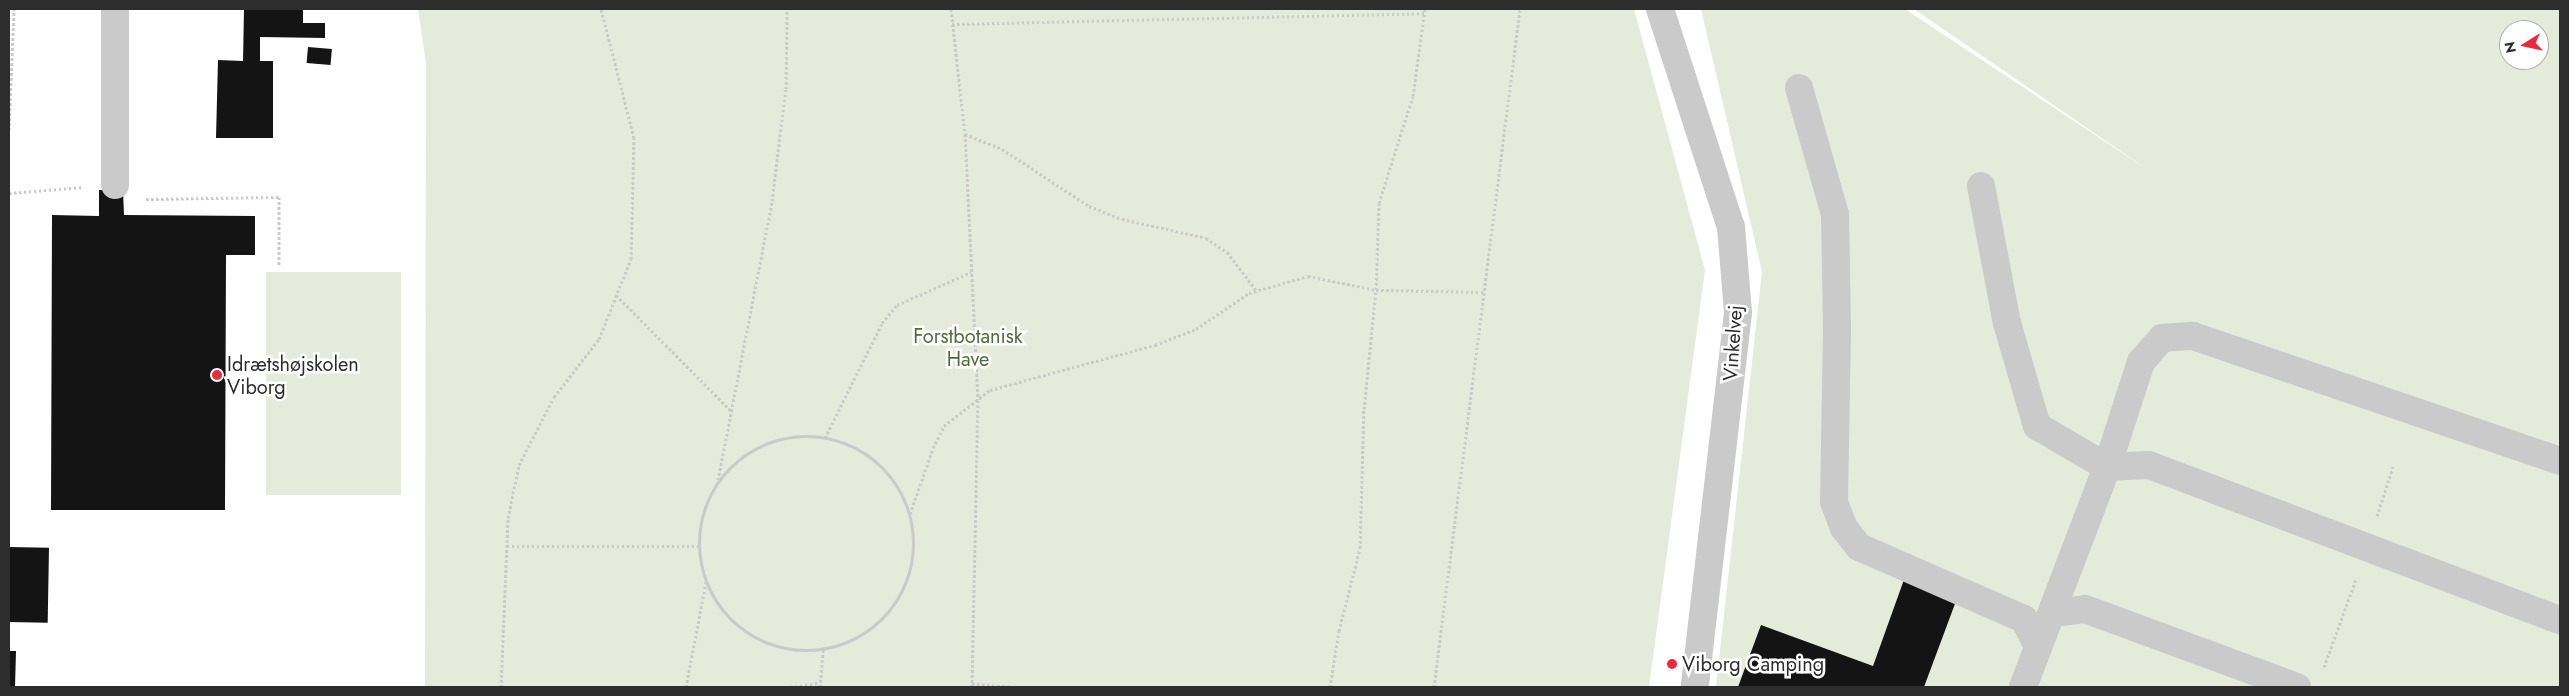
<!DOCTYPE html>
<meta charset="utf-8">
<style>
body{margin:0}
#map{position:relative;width:2569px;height:696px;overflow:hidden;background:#fff;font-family:Jost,sans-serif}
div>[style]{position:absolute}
.green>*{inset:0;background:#e4ebda;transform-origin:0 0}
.building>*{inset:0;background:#141414;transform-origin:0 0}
.path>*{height:3px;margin-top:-1.5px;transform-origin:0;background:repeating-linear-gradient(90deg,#cacaca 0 2.5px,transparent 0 5px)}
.path>.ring{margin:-1.5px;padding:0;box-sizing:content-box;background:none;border:3px solid #cacaca;border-radius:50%}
.minor>*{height:28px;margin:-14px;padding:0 14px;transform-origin:14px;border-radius:14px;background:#cacaca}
.dots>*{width:14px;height:14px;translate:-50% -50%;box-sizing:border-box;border:2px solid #fff;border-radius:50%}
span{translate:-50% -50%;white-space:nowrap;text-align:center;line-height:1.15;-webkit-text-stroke:5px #fff;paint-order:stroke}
.park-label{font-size:20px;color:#516a3a}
.street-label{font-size:20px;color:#2d2d2d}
.poi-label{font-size:20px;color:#2d2d2d}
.left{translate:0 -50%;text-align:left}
.frame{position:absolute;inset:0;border:10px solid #2d2d2d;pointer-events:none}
.north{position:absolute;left:2499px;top:20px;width:50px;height:50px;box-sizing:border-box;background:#fff;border:1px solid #ababab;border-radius:50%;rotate:260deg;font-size:14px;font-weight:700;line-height:20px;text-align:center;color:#2d2d2d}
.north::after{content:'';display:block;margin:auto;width:18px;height:22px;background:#e92b3a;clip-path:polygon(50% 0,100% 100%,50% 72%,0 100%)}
</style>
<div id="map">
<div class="green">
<div style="clip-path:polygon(418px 9px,1634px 9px,1705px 270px,1649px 687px,425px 687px,426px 64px)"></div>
<div style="clip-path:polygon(evenodd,1701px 9px,1905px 9px,2154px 174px,1914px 9px,2560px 9px,2560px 687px,1716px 687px,1762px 272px,1701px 9px,2509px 30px,2539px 30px,2539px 60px,2509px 60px,2509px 30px)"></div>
<div style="left:266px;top:272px;width:135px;height:223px"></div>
</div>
<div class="building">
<div style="clip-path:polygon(244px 9px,303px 9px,303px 23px,325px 23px,325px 38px,260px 37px,260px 61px,273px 61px,273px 138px,216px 138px,218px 60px,243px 61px)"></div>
<div style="left:308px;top:47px;width:24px;height:16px;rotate:5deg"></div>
<div style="clip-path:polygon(99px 190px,123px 190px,124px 215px,255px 216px,255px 255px,226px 255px,225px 510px,51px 510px,52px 215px,99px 216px)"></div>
<div style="left:9px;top:547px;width:40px;height:75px;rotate:1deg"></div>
<div style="clip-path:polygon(1906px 574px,1959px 593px,1924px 687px,1738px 687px,1761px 625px,1873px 666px)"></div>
<div style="clip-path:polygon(9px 651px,16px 651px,15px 687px,9px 687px)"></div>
</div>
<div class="path">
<div style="left:951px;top:9px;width:126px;rotate:83.6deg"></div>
<div style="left:965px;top:134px;width:266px;rotate:87.2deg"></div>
<div style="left:978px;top:400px;width:287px;rotate:91.2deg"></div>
<div style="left:952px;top:24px;width:473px;rotate:-1.3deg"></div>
<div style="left:9px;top:130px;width:121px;rotate:-87.6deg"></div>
<div style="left:965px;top:134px;width:40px;rotate:22deg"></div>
<div style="left:1002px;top:149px;width:104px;rotate:33.2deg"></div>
<div style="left:1089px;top:206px;width:35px;rotate:22deg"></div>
<div style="left:1122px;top:219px;width:86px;rotate:12.7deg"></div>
<div style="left:1206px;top:238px;width:25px;rotate:34deg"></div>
<div style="left:1227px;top:252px;width:48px;rotate:52.7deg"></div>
<div style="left:9px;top:193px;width:74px;rotate:-4.6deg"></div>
<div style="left:146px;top:199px;width:133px;rotate:-0.9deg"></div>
<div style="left:279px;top:197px;width:69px;rotate:90deg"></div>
<div style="left:616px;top:295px;width:163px;rotate:45.2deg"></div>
<div class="ring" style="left:699px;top:436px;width:211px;height:211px"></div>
<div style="left:825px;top:438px;width:128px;rotate:-63.6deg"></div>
<div style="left:882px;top:323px;width:23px;rotate:-50deg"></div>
<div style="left:897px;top:305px;width:81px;rotate:-24deg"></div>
<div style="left:718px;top:480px;width:284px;rotate:-79deg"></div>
<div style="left:772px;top:201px;width:113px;rotate:-82.9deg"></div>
<div style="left:786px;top:89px;width:80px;rotate:-89.3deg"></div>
<div style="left:910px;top:514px;width:70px;rotate:-70.8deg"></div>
<div style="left:933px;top:448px;width:25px;rotate:-63deg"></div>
<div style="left:944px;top:426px;width:58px;rotate:-38deg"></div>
<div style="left:990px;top:390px;width:171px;rotate:-15.3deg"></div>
<div style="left:1155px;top:345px;width:44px;rotate:-21.3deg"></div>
<div style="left:1196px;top:329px;width:64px;rotate:-34.2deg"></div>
<div style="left:1249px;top:293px;width:61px;rotate:-16.1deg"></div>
<div style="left:1308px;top:276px;width:69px;rotate:11.6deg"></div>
<div style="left:1376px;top:290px;width:107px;rotate:1.1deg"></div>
<div style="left:2377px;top:516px;width:52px;rotate:-71.9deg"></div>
<div style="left:507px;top:546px;width:191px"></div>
<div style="left:2324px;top:667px;width:94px;rotate:-70deg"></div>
<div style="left:972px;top:684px;width:41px;rotate:4.2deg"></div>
<div style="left:501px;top:687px;width:169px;rotate:-87.6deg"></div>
<div style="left:508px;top:518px;width:54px;rotate:-78.3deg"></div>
<div style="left:519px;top:465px;width:76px;rotate:-62.8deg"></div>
<div style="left:554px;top:397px;width:73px;rotate:-52.2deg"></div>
<div style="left:599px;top:339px;width:86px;rotate:-68.2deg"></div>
<div style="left:631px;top:259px;width:121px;rotate:-88.6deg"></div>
<div style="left:634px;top:138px;width:133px;rotate:-104.3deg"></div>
<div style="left:686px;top:687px;width:107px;rotate:-79.2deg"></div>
<div style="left:790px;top:687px;width:30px;rotate:-8deg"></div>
<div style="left:820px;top:687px;width:38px;rotate:-85deg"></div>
<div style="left:1330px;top:687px;width:57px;rotate:-80.9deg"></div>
<div style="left:1339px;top:631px;width:86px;rotate:-75.8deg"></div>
<div style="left:1360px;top:548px;width:139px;rotate:-88.4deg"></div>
<div style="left:1364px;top:409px;width:120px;rotate:-84.2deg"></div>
<div style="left:1376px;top:290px;width:87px;rotate:-88deg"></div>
<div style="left:1379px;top:203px;width:112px;rotate:-72.4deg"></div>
<div style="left:1413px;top:96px;width:88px;rotate:-82.1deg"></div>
<div style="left:1434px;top:687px;width:683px;rotate:-82.77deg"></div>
</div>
<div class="minor">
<div style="left:1660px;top:9px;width:229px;rotate:72deg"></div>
<div style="left:1731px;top:227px;width:86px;rotate:85.3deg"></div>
<div style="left:1738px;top:313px;width:376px;rotate:96.6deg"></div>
<div style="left:1799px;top:88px;width:131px;rotate:74.1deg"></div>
<div style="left:1835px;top:214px;width:116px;rotate:89deg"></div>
<div style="left:1837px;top:330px;width:172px;rotate:91deg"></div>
<div style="left:1834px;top:502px;width:28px;rotate:69deg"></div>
<div style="left:1844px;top:528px;width:24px;rotate:52deg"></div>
<div style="left:1859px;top:547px;width:180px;rotate:23.6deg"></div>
<div style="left:2024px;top:619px;width:31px;rotate:63deg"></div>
<div style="left:115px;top:185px;width:176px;rotate:-90deg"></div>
<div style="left:1981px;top:186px;width:139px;rotate:79.3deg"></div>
<div style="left:2007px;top:323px;width:107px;rotate:73.8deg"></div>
<div style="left:2037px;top:426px;width:81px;rotate:30.4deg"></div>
<div style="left:2107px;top:467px;width:42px;rotate:-2.7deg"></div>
<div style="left:2149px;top:465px;width:439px;rotate:20.7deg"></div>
<div style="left:2053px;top:613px;width:32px;rotate:-7deg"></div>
<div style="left:2085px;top:609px;width:226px;rotate:20.2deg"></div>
<div style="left:2023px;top:687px;width:235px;rotate:-69.1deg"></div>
<div style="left:2107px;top:467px;width:110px;rotate:-72.1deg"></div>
<div style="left:2141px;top:362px;width:32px;rotate:-49deg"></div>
<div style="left:2162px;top:338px;width:31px;rotate:-4deg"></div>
<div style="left:2193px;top:336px;width:388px;rotate:18.8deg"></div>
</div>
<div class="dots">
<div style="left:217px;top:375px;background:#e92b3a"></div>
<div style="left:1672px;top:664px;background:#e92b3a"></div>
</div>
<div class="park-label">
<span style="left:968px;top:348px">Forstbotanisk<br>Have</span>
</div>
<div class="street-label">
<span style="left:1733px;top:343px;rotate:-86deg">Vinkelvej</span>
</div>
<div class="poi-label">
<span class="left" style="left:227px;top:376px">Idrætshøjskolen<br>Viborg</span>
<span class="left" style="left:1682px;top:664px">Viborg Camping</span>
</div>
<div class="frame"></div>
<div class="north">N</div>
</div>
